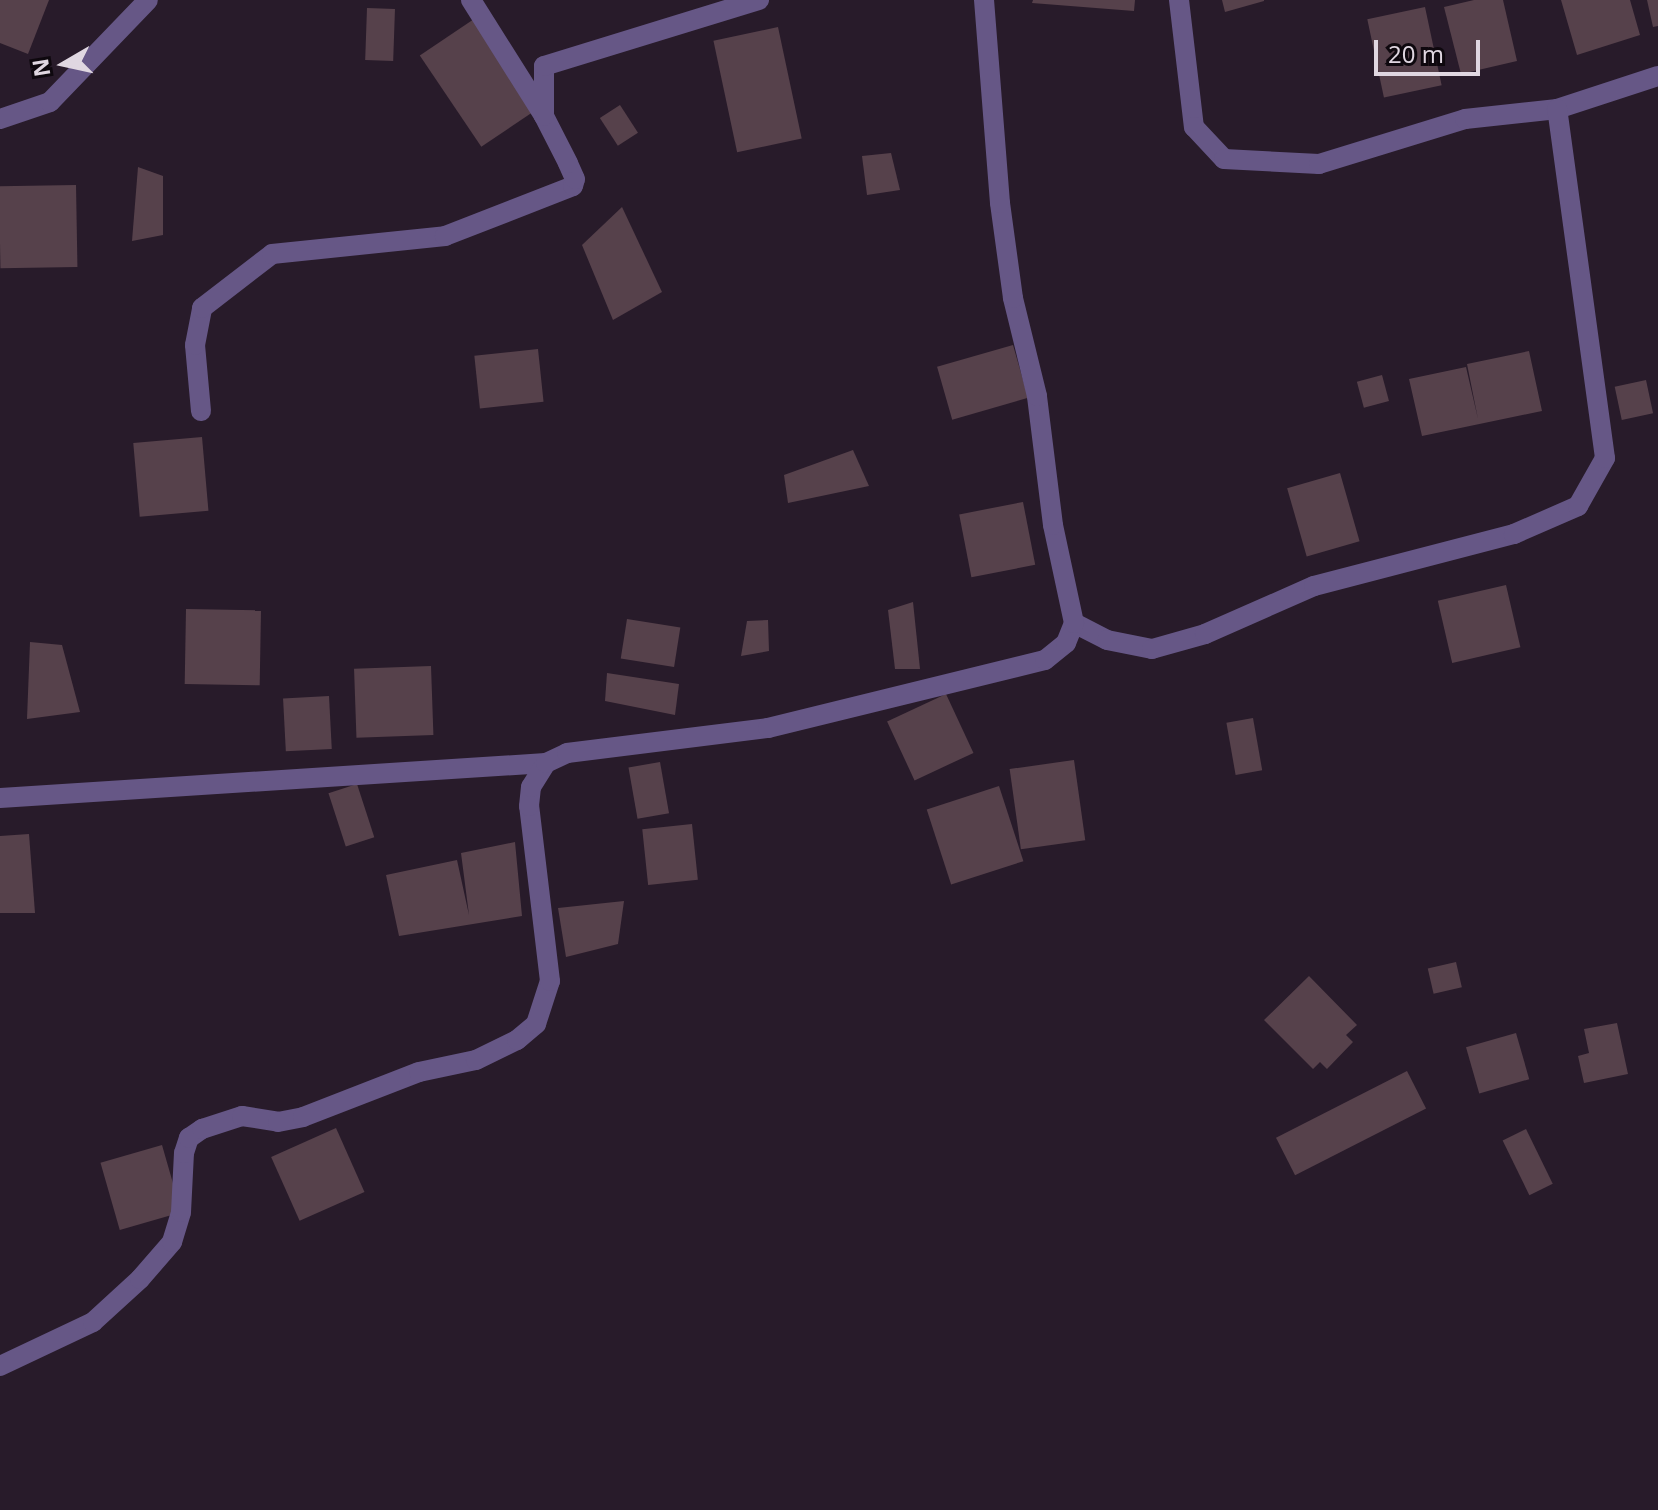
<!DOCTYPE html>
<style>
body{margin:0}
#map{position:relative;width:1658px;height:1510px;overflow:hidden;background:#281b2a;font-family:"Open Sans",sans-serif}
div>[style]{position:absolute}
.building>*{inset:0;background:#56414b;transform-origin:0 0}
.minor>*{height:20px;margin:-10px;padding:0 10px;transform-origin:10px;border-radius:10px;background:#665786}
span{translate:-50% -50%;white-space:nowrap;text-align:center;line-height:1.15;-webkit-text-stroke:6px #0e080e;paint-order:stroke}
.north{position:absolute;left:24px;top:24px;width:80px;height:80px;-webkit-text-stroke:6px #0e080e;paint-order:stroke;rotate:261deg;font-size:22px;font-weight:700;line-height:32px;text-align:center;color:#e0d7e1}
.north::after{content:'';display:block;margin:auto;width:28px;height:36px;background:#e0d7e1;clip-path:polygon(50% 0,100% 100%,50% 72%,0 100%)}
.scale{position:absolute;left:1374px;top:40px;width:106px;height:36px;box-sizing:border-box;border:4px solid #e0d7e1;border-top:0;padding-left:10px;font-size:24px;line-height:28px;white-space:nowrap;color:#e0d7e1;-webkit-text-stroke:6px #0e080e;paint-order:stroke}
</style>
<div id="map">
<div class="building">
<div style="clip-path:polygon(0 0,49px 0,28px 54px,0 43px)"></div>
<div style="clip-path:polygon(1033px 0,1135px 0,1134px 11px,1032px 3px)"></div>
<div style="clip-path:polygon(1222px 0,1264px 0,1264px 1px,1225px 12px)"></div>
<div style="clip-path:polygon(1474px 0,1503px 0,1517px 61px,1461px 74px,1444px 7px)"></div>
<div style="clip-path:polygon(1561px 0,1630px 0,1640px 35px,1577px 55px)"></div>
<div style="clip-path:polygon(1647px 0,1658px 0,1658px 26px,1653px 27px)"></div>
<div style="left:1425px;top:7px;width:80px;height:59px;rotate:78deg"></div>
<div style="left:367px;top:8px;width:28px;height:52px;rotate:2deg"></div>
<div style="left:477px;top:17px;width:110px;height:69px;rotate:56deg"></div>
<div style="left:778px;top:27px;width:114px;height:66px;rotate:78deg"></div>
<div style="left:620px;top:105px;width:33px;height:24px;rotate:57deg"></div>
<div style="clip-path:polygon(891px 153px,900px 190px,867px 195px,862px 156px)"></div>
<div style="clip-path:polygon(138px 167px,163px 176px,163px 235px,132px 241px)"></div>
<div style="left:76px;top:185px;width:82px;height:77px;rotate:89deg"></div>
<div style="clip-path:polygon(622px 207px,662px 292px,613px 320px,582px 245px)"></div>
<div style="left:1013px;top:345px;width:55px;height:79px;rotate:74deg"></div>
<div style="left:538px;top:349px;width:53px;height:64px;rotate:84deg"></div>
<div style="clip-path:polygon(1529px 351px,1542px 411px,1422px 436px,1409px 379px,1466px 367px,1478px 419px,1467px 364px)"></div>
<div style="left:1382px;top:375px;width:27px;height:26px;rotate:75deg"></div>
<div style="left:1646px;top:380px;width:34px;height:32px;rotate:78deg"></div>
<div style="left:202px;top:437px;width:74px;height:69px;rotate:85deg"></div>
<div style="clip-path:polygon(853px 450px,869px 486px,788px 503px,784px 475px)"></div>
<div style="left:1340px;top:473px;width:71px;height:55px;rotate:74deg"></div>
<div style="left:1023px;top:502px;width:64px;height:65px;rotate:79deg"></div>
<div style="left:1506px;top:585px;width:64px;height:70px;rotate:77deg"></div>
<div style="clip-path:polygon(913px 602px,920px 669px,895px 669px,888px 610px)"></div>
<div style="left:186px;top:609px;width:75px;height:75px;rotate:1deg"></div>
<div style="left:627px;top:619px;width:54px;height:40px;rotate:9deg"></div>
<div style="clip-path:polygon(768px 620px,769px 651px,741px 656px,747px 621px)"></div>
<div style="clip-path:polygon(30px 642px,62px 645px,80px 712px,27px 719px)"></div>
<div style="left:431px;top:666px;width:69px;height:77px;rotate:88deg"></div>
<div style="clip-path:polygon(607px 673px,679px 684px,675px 715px,605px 701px)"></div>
<div style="left:946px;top:694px;width:65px;height:65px;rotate:65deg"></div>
<div style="left:329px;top:696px;width:53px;height:46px;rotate:87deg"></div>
<div style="left:1253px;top:718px;width:53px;height:27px;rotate:80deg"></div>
<div style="left:1074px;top:760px;width:81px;height:65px;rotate:82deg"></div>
<div style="left:660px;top:762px;width:52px;height:32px;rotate:80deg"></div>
<div style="left:357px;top:784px;width:56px;height:30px;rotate:72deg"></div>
<div style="left:999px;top:786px;width:79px;height:76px;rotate:72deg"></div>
<div style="left:692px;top:824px;width:56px;height:50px;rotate:84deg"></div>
<div style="clip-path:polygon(29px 834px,35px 913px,0 913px,0 836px)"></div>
<div style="clip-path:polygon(515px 842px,522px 916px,399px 936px,386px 875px,457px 860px,469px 915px,461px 853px)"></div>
<div style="clip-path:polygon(624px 901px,618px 944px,566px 957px,558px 908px)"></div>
<div style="left:1456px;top:962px;width:26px;height:29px;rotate:77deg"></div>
<div style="clip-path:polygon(1309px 976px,1357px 1025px,1346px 1035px,1353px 1042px,1327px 1069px,1320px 1062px,1313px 1069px,1264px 1020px)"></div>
<div style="clip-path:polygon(1617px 1023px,1628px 1074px,1584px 1083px,1578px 1056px,1589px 1053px,1584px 1029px)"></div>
<div style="left:1516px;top:1033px;width:48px;height:52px;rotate:74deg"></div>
<div style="left:1407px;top:1071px;width:42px;height:147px;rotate:63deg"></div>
<div style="left:336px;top:1128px;width:70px;height:71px;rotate:66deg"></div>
<div style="left:1526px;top:1129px;width:61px;height:26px;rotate:64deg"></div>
<div style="left:162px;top:1145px;width:70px;height:64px;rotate:74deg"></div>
</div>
<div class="minor">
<div style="left:471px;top:0;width:137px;rotate:57.8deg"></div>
<div style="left:1179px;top:0;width:128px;rotate:83.3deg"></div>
<div style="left:1194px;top:127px;width:44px;rotate:46.8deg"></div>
<div style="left:1224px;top:159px;width:95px;rotate:3deg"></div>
<div style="left:1319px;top:164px;width:153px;rotate:-17.1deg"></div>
<div style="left:1465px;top:119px;width:93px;rotate:-6.2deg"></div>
<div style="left:1557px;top:109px;width:106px;rotate:-18.1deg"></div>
<div style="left:0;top:119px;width:53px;rotate:-18.8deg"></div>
<div style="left:50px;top:102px;width:141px;rotate:-46.1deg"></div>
<div style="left:201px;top:411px;width:66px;rotate:-95.2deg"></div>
<div style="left:195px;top:345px;width:38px;rotate:-79deg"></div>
<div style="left:202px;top:308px;width:88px;rotate:-37.6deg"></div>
<div style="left:272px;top:254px;width:174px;rotate:-5.9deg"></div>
<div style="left:445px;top:236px;width:137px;rotate:-21.3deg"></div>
<div style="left:573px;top:186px;width:7px;rotate:-74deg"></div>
<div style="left:575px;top:179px;width:17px;rotate:-114deg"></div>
<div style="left:568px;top:163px;width:53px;rotate:-117.1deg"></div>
<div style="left:544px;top:116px;width:50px;rotate:-90deg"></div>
<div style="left:544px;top:66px;width:225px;rotate:-17.1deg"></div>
<div style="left:1074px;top:623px;width:37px;rotate:27deg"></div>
<div style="left:1107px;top:640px;width:46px;rotate:11.3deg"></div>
<div style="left:1152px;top:649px;width:55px;rotate:-15.8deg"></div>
<div style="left:1205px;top:634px;width:119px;rotate:-23.8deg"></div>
<div style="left:1314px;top:586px;width:207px;rotate:-14.6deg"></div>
<div style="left:1514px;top:534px;width:70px;rotate:-23.6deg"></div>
<div style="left:1578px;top:506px;width:55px;rotate:-60.6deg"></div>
<div style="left:1605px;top:458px;width:352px;rotate:-97.8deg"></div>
<div style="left:0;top:798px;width:547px;rotate:-3.67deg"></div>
<div style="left:0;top:1366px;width:103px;rotate:-25.3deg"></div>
<div style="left:93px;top:1322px;width:64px;rotate:-42.5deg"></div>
<div style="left:140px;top:1279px;width:49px;rotate:-49.1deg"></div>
<div style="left:172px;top:1242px;width:31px;rotate:-73deg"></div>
<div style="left:181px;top:1212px;width:59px;rotate:-87.1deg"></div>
<div style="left:184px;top:1153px;width:16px;rotate:-72deg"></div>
<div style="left:189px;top:1138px;width:16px;rotate:-35deg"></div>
<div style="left:202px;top:1129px;width:42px;rotate:-18deg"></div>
<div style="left:242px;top:1116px;width:36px;rotate:9deg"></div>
<div style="left:278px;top:1122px;width:25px;rotate:-11deg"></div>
<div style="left:303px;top:1117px;width:124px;rotate:-21.2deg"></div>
<div style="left:419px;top:1072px;width:58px;rotate:-11.9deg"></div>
<div style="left:476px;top:1060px;width:46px;rotate:-26deg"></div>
<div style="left:517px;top:1040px;width:25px;rotate:-40deg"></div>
<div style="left:536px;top:1024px;width:45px;rotate:-72deg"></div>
<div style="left:550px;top:981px;width:176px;rotate:-96.8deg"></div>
<div style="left:529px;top:806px;width:19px;rotate:-84deg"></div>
<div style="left:531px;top:787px;width:28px;rotate:-58deg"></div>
<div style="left:546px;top:763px;width:23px;rotate:-25deg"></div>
<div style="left:567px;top:753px;width:203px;rotate:-7.1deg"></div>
<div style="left:768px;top:728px;width:285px;rotate:-13.8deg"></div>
<div style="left:1045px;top:660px;width:27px;rotate:-39deg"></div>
<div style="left:1066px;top:643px;width:22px;rotate:-68deg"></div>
<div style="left:1074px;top:623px;width:100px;rotate:-102.1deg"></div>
<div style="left:1053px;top:525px;width:130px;rotate:-97.1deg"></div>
<div style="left:1037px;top:396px;width:101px;rotate:-103.8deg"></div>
<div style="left:1013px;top:298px;width:96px;rotate:-97.8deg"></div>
<div style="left:1000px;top:203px;width:204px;rotate:-94.5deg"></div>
</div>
<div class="north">N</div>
<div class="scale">20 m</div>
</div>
